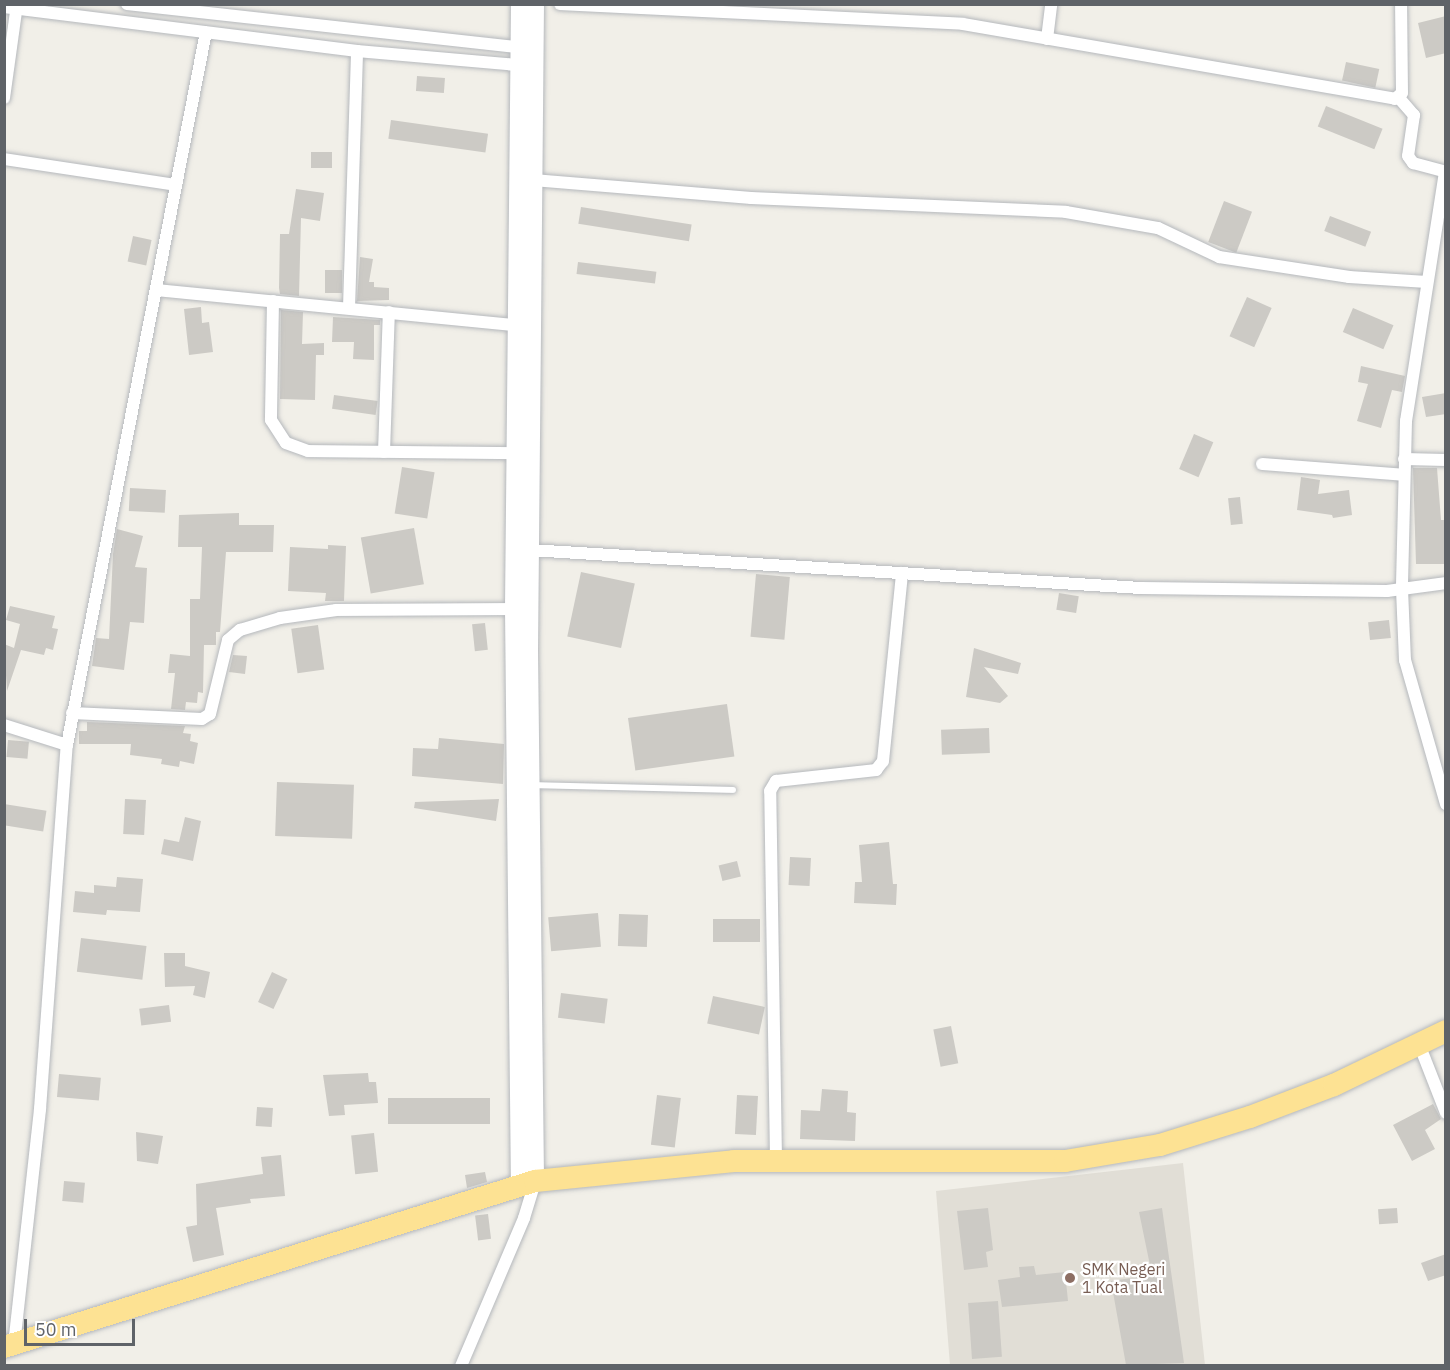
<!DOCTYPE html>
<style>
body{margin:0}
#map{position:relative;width:1450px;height:1370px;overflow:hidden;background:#f1efe8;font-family:"IBM Plex Sans",sans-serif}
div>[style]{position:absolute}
.education>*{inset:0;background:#e1ded6}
.building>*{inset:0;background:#cccac5;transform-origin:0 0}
.roads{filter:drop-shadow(0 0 2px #b5b8bc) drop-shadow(0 0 2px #b5b8bc)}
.lane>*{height:6px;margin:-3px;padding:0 3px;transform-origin:3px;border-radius:3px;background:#fff}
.street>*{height:12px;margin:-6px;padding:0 6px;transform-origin:6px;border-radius:6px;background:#fff}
.secondary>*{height:18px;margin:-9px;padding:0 9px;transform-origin:9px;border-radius:9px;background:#fff}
.highway>*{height:22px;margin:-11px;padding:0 11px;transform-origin:11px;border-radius:11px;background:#fde293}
.dots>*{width:16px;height:16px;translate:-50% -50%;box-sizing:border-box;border:3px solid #fff;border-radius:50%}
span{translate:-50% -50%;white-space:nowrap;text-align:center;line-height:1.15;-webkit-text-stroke:4.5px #fff;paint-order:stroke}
.education-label{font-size:16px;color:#785e54}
.left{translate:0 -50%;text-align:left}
.frame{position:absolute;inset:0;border:6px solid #5f6368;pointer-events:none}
.scale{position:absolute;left:24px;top:1319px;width:111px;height:27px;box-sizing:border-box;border:3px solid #5f6368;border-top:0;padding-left:8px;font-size:18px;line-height:21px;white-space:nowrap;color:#5f6368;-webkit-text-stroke:4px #fff;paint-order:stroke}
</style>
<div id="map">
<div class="education">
<div style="clip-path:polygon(1183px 1163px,1205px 1365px,950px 1365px,936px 1191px)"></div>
</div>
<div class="building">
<div style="clip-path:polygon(1446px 16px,1446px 53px,1426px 58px,1418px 23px)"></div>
<div style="left:1346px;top:62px;width:34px;height:19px;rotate:12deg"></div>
<div style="left:417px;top:76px;width:28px;height:15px;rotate:4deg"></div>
<div style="left:1326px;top:106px;width:61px;height:22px;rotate:22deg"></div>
<div style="left:391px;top:120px;width:98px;height:19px;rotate:8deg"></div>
<div style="left:311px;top:152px;width:21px;height:16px"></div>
<div style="clip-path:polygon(296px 189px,324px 193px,320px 221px,301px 218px,299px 296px,280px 294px,279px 288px,280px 234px,289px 234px)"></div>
<div style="left:1224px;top:201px;width:30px;height:44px;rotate:21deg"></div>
<div style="left:581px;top:207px;width:112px;height:17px;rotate:9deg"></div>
<div style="left:1330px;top:216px;width:44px;height:16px;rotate:21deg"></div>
<div style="left:133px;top:236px;width:19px;height:26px;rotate:12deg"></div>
<div style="clip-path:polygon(360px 257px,373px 259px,369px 282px,374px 282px,374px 287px,389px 288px,389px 300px,357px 301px)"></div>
<div style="left:578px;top:262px;width:79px;height:12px;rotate:7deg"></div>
<div style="left:325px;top:270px;width:17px;height:23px"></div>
<div style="left:1247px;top:297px;width:27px;height:43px;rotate:24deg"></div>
<div style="clip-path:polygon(201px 307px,202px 323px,209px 322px,213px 352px,189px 355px,184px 309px)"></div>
<div style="left:1353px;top:308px;width:44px;height:26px;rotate:23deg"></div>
<div style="clip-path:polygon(281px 310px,303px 312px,302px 344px,324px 343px,324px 355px,316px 355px,315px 400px,280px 399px)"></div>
<div style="clip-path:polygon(333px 317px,380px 320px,380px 325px,374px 325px,374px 360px,353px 359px,354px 342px,332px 342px)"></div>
<div style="clip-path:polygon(1361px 366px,1405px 376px,1402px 392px,1392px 390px,1381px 428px,1357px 421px,1368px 384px,1358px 382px)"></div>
<div style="clip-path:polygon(1446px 393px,1446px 414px,1426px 417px,1422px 397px)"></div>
<div style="left:334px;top:395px;width:44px;height:14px;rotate:8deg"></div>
<div style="left:1194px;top:434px;width:21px;height:38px;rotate:23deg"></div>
<div style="left:402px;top:467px;width:33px;height:47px;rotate:9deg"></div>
<div style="clip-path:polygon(1413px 468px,1437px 468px,1441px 520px,1446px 520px,1446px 564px,1416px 564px)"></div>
<div style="clip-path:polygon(1301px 477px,1320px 480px,1318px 494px,1349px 490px,1352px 515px,1333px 518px,1332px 515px,1297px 510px)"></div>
<div style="left:130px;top:488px;width:36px;height:23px;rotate:3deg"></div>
<div style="left:1240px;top:497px;width:27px;height:12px;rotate:84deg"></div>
<div style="clip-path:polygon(239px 513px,239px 525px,274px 525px,273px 552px,226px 552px,220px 632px,216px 632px,216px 645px,204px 645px,203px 693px,198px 692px,197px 703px,186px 702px,185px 710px,171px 709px,175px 673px,168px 673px,170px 654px,190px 656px,190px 599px,200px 599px,202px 547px,178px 547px,179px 515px)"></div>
<div style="left:414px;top:528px;width:57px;height:54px;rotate:80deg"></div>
<div style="clip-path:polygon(117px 529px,143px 536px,135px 567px,147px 568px,144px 623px,130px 622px,124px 670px,92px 666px,96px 638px,109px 639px,113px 554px)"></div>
<div style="clip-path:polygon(328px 545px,346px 546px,344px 601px,325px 601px,326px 593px,288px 591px,290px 547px,328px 549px)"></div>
<div style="left:581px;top:572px;width:55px;height:66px;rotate:12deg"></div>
<div style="left:756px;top:574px;width:34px;height:63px;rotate:5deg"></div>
<div style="left:1059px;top:593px;width:20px;height:17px;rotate:9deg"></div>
<div style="clip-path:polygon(10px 606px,55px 616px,52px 628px,58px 629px,53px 650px,46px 648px,44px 655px,21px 650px,7px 691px,4px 644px,14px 648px,20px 624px,6px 620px)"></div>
<div style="left:1389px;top:620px;width:18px;height:21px;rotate:84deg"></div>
<div style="left:485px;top:623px;width:27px;height:13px;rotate:84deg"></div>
<div style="left:318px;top:625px;width:45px;height:27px;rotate:82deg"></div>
<div style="clip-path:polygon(974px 648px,1021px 663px,1018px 674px,984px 667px,1008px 696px,1000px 703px,966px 697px)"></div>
<div style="clip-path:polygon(233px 655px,247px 656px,245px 674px,229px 672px)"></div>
<div style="left:727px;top:704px;width:53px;height:100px;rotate:82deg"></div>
<div style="clip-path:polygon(87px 722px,185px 726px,183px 733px,191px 734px,190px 741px,198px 743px,194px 764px,180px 761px,179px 767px,161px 764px,162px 759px,130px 755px,131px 744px,79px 744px,79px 731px,87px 731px)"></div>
<div style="left:989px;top:728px;width:25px;height:48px;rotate:88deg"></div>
<div style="clip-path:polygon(439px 738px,504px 744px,503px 784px,412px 776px,413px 748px,438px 749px)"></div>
<div style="left:8px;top:740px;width:21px;height:17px;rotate:5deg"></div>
<div style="left:277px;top:782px;width:77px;height:54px;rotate:2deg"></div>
<div style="left:125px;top:799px;width:21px;height:35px;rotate:3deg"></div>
<div style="clip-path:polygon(499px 799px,496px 821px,414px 808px,415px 802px)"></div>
<div style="left:4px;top:804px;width:43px;height:21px;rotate:9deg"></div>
<div style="clip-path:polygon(185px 817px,201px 821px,193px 861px,161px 854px,164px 839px,179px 842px)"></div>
<div style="clip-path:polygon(889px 842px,893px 884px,897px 884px,896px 905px,854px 903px,855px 882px,862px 882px,859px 845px)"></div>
<div style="left:790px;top:857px;width:21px;height:28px;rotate:3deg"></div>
<div style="left:737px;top:861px;width:16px;height:19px;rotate:76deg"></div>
<div style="clip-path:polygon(117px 877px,143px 879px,140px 912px,107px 910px,106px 915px,73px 912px,75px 891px,94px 893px,94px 885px,116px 887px)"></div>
<div style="left:598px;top:913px;width:34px;height:50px;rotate:85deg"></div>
<div style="left:619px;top:914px;width:29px;height:32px;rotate:2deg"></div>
<div style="left:760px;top:919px;width:23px;height:47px;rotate:90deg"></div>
<div style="left:81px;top:938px;width:66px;height:34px;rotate:7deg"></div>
<div style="clip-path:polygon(164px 953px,185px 953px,185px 966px,210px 972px,205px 998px,193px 995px,195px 986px,165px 987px)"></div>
<div style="left:272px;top:972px;width:17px;height:33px;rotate:25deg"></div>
<div style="left:561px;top:993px;width:47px;height:25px;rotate:7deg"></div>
<div style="left:713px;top:996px;width:53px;height:28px;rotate:12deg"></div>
<div style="left:169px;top:1005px;width:17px;height:30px;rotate:83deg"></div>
<div style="left:951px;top:1026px;width:38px;height:18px;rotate:79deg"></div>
<div style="clip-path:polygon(368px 1073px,369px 1082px,376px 1082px,378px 1103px,344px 1105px,345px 1115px,329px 1116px,323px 1075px)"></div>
<div style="left:59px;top:1074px;width:42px;height:23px;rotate:5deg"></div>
<div style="clip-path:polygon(822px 1089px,848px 1091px,847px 1112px,856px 1113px,855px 1141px,800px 1139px,801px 1110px,820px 1111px)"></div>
<div style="left:657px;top:1095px;width:24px;height:50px;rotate:7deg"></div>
<div style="left:737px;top:1095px;width:21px;height:39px;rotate:3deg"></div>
<div style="left:490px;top:1098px;width:26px;height:102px;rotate:90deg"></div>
<div style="clip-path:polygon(1433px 1104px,1441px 1119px,1425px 1130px,1435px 1149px,1412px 1161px,1393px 1125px)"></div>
<div style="left:257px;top:1107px;width:16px;height:19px;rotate:4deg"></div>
<div style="clip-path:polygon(136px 1132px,163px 1136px,158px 1164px,137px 1161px)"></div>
<div style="left:374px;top:1133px;width:39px;height:23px;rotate:84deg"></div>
<div style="clip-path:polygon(281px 1155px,285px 1196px,250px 1199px,251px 1203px,216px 1208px,224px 1255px,193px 1262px,186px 1227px,197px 1225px,196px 1184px,263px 1174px,261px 1157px)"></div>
<div style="clip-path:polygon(485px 1172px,487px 1182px,467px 1188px,465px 1175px)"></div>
<div style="left:64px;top:1181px;width:21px;height:20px;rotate:5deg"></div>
<div style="clip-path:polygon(988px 1208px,993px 1250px,986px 1252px,988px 1267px,964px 1270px,957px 1211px)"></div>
<div style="clip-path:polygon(1162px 1208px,1184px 1363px,1126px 1365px,1111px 1281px,1152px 1275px,1139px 1212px)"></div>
<div style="left:1397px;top:1208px;width:15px;height:19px;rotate:86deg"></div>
<div style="left:488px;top:1214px;width:25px;height:13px;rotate:83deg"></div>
<div style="clip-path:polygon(1446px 1254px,1446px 1275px,1428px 1281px,1421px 1263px)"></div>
<div style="clip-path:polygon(1034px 1266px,1036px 1275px,1065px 1272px,1068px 1301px,1002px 1307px,998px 1280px,1020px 1277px,1019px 1267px)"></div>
<div style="left:998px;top:1301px;width:56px;height:30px;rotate:86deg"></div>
</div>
<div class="roads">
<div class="lane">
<div style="left:532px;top:785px;width:201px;rotate:1.4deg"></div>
</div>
<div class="street">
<div style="left:127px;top:4px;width:400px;rotate:6.3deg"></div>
<div style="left:560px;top:4px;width:403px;rotate:2.8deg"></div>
<div style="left:963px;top:24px;width:438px;rotate:9.8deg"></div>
<div style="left:1395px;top:99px;width:9px;rotate:-41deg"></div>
<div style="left:1402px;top:93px;width:89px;rotate:-90.6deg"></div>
<div style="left:4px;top:7px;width:356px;rotate:7.1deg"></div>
<div style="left:357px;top:51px;width:171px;rotate:5deg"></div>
<div style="left:1047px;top:39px;width:35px;rotate:-83deg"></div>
<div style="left:4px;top:98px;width:95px;rotate:-82.1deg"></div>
<div style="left:1399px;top:98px;width:23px;rotate:49deg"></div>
<div style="left:1414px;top:115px;width:41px;rotate:98.3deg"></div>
<div style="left:1408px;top:156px;width:9px;rotate:54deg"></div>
<div style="left:1413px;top:163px;width:34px;rotate:15deg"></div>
<div style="left:4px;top:159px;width:174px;rotate:8.6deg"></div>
<div style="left:1445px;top:172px;width:252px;rotate:98.9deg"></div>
<div style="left:1406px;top:421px;width:168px;rotate:91.4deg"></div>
<div style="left:1402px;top:589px;width:71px;rotate:87.6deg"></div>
<div style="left:1405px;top:660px;width:150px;rotate:74.1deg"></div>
<div style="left:533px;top:180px;width:219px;rotate:4.7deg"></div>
<div style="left:751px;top:198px;width:315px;rotate:2.5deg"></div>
<div style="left:1066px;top:212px;width:93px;rotate:9.9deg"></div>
<div style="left:1158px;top:228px;width:68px;rotate:25.4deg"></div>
<div style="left:1219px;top:257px;width:132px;rotate:8.7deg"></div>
<div style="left:1349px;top:277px;width:78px;rotate:3.7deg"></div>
<div style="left:157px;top:290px;width:362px;rotate:5.6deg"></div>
<div style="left:273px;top:301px;width:119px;rotate:91deg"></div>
<div style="left:271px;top:420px;width:27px;rotate:57deg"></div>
<div style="left:286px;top:443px;width:23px;rotate:20deg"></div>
<div style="left:308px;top:451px;width:208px;rotate:0.6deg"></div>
<div style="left:349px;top:308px;width:257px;rotate:-88.2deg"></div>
<div style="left:384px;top:452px;width:140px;rotate:-88deg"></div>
<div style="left:1404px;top:459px;width:42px;rotate:1.4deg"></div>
<div style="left:1262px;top:464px;width:142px;rotate:4.4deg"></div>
<div style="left:530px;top:550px;width:612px;rotate:3.56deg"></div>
<div style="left:1141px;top:588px;width:246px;rotate:0.7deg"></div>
<div style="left:1387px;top:591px;width:60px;rotate:-7.7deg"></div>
<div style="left:72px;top:713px;width:130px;rotate:2.6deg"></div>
<div style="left:202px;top:719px;width:9px;rotate:-32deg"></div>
<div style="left:210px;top:714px;width:76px;rotate:-76.3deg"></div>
<div style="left:228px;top:640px;width:16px;rotate:-40deg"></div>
<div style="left:240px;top:630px;width:42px;rotate:-16.7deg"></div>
<div style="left:280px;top:618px;width:57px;rotate:-8.1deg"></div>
<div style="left:336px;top:610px;width:178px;rotate:-0.3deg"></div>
<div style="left:4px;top:725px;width:66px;rotate:17.6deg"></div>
<div style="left:1419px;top:1044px;width:74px;rotate:68.6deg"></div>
<div style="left:776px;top:1159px;width:368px;rotate:-90.9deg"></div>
<div style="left:770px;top:791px;width:12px;rotate:-59deg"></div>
<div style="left:776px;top:781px;width:101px;rotate:-6.3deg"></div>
<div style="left:876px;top:770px;width:11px;rotate:-52deg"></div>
<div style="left:883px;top:761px;width:189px;rotate:-84.2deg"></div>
<div style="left:14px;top:1345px;width:237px;rotate:-83.7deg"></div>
<div style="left:40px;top:1109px;width:365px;rotate:-85.8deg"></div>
<div style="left:67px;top:745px;width:726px;rotate:-78.97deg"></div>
<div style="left:461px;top:1366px;width:161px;rotate:-66.9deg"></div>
<div style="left:524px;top:1218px;width:39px;rotate:-73deg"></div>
</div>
<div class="secondary">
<div style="left:520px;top:4px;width:605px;rotate:90.57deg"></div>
<div style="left:514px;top:609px;width:578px;rotate:89.41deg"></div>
<div style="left:535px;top:4px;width:646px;rotate:90.53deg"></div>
<div style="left:529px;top:650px;width:531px;rotate:89.35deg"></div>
</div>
<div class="highway">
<div style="left:4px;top:1347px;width:556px;rotate:-17.36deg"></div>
<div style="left:535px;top:1181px;width:200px;rotate:-5.7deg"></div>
<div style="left:734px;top:1161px;width:331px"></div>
<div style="left:1065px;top:1161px;width:96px;rotate:-9.6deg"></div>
<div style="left:1160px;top:1145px;width:94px;rotate:-17.3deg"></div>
<div style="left:1250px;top:1117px;width:90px;rotate:-20.9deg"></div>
<div style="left:1334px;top:1085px;width:124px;rotate:-25.7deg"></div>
</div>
</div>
<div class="dots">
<div style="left:1070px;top:1278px;background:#8d6e63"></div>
</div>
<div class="education-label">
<span class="left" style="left:1082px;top:1278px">SMK Negeri<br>1 Kota Tual</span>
</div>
<div class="frame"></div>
<div class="scale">50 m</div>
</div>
